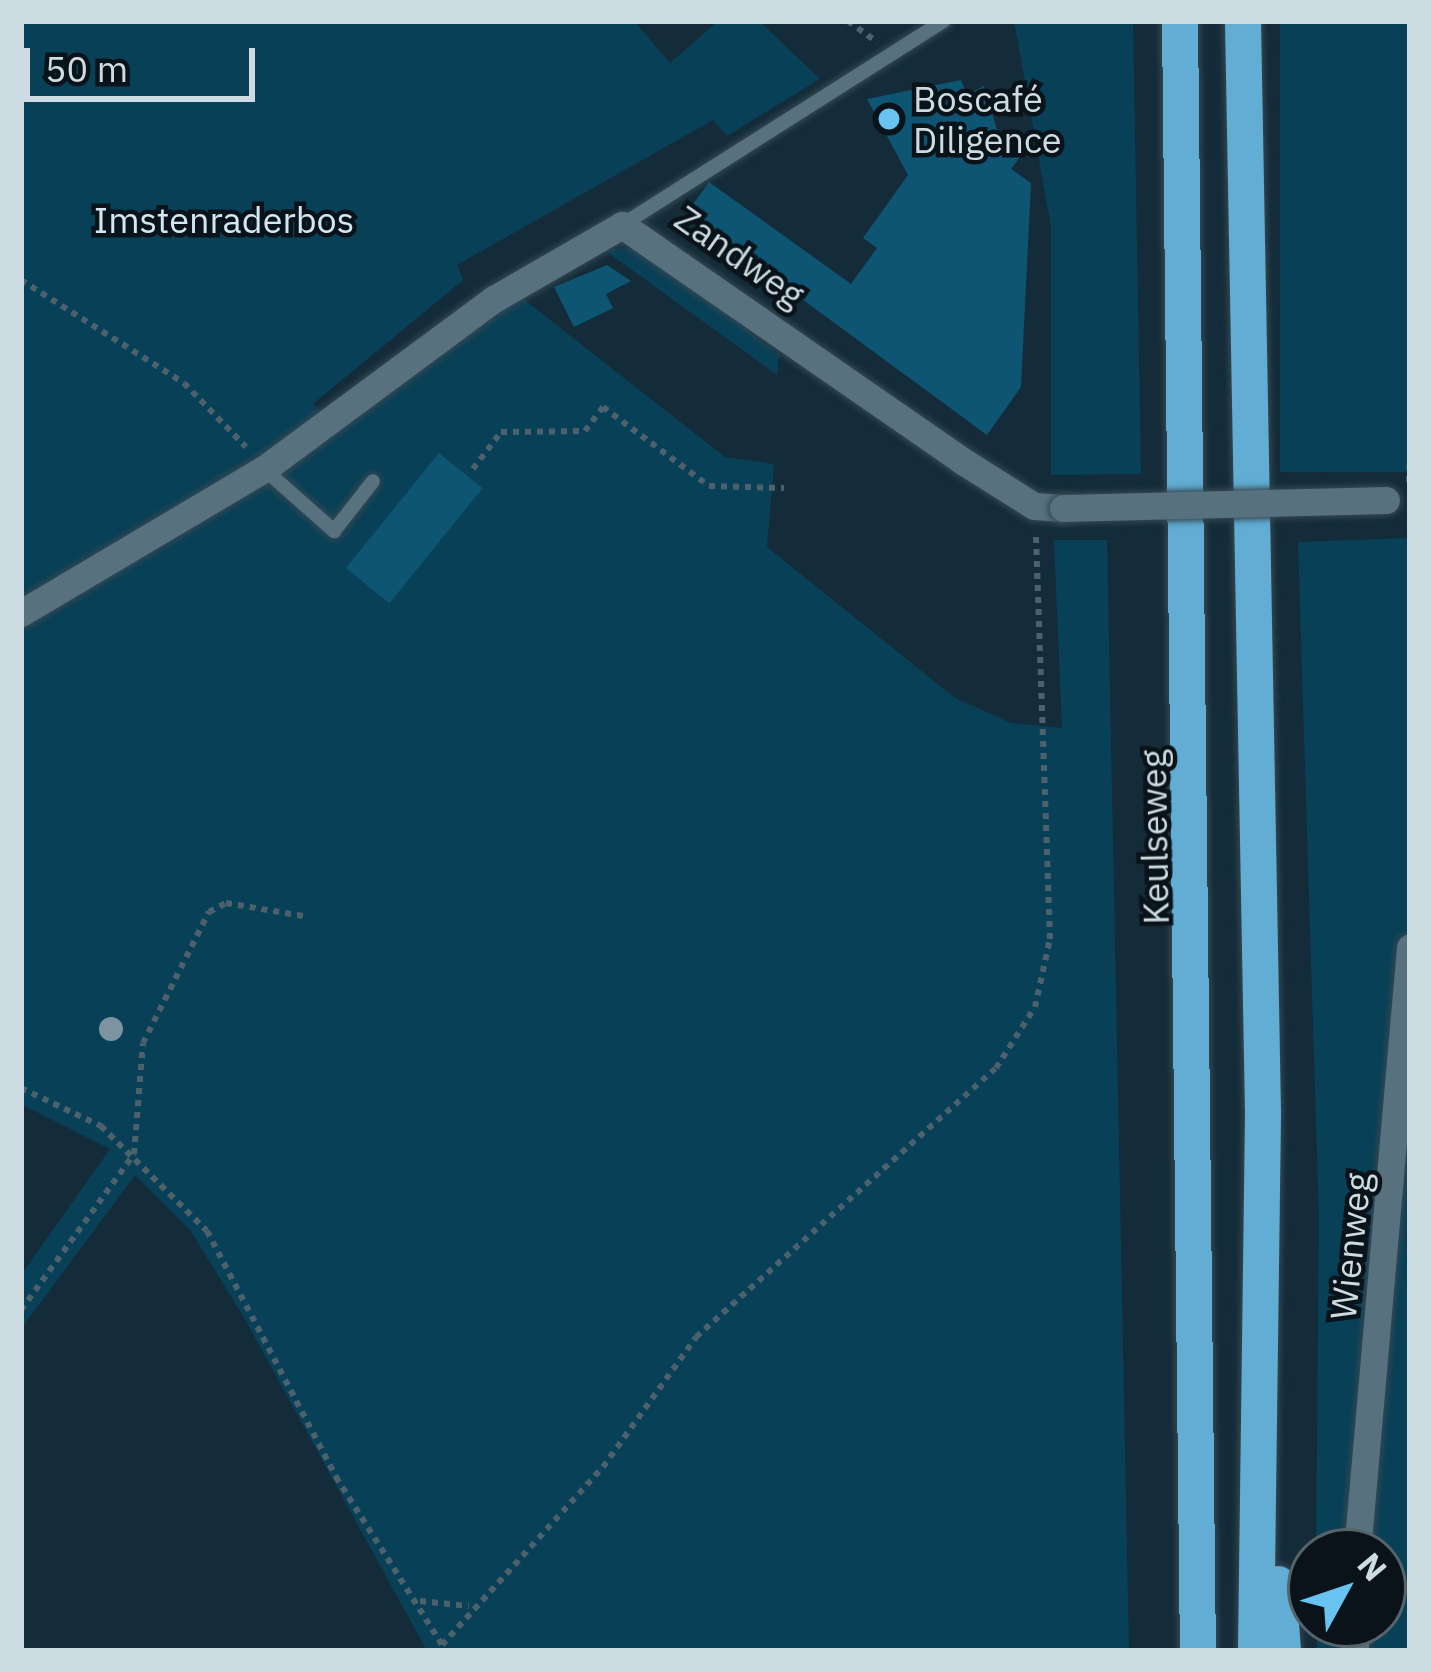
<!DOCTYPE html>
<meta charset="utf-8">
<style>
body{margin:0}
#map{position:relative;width:1431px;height:1672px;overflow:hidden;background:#142c39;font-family:"IBM Plex Sans",sans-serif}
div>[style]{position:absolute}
.green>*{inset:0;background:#084057;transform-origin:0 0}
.building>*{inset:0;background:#0e5573;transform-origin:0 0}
.path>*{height:6px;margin-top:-3px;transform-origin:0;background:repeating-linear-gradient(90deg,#4c616c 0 6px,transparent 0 12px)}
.roads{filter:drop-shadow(0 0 3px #354852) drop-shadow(0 0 3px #354852)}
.lane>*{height:14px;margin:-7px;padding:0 7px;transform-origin:7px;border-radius:7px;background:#57717f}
.street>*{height:27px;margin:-13.5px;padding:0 13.5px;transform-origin:13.5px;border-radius:13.5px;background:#57717f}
.highway>*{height:36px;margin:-18px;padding:0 18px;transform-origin:18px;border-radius:18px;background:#61add4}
.bridges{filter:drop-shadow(0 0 3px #354852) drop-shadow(0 0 3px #354852)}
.street-bridge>*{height:27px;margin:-13.5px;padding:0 13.5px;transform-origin:13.5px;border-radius:13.5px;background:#57717f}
.trees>*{width:24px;height:24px;margin:-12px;border-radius:50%;background:#7d939f}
.dots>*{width:33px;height:33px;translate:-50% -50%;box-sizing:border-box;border:6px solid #091319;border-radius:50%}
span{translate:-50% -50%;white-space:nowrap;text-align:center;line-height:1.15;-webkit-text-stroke:9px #091319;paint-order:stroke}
.poi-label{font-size:36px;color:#cddbe3}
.left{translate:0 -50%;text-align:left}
.park-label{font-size:36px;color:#d3e7f3}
.street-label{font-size:36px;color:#cddbe3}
.frame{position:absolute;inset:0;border:24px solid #cddbe3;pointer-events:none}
.north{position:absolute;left:1287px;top:1528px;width:120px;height:120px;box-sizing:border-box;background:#091319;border:3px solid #57636a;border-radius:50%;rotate:50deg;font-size:33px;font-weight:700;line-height:48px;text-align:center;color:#cddbe3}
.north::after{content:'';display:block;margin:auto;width:42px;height:54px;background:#69c3f1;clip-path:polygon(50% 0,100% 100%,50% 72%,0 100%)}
.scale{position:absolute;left:24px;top:48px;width:231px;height:54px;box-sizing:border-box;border:6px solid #cddbe3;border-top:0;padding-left:15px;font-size:36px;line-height:42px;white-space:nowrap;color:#cddbe3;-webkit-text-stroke:9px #091319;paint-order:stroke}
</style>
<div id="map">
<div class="green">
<div style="clip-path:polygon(21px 21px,634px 21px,670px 63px,718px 21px,759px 21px,820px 79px,727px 136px,713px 120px,457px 265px,463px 280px,313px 404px,336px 430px,522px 298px,725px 457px,774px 464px,767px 547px,955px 698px,1011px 723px,1062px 728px,1054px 540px,1107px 540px,1129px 1651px,427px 1651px,242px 1314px,190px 1230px,135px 1175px,21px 1329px,21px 1275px,110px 1149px,21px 1104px)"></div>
<div style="clip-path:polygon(1014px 21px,1133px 21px,1141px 474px,1051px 475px,1051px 226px)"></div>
<div style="left:1280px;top:21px;width:130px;height:451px"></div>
<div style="clip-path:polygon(644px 248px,779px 355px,777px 375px,603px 249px)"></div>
<div style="clip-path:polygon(1410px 538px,1410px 1651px,1317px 1651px,1317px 1624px,1383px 1624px,1383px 1552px,1316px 1552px,1319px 1218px,1298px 542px)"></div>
</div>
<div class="building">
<div style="clip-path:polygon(961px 80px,967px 95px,984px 86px,998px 133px,1023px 153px,1011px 169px,1031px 183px,1021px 387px,987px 435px,686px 214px,709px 182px,851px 284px,877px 248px,863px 238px,908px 175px,867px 99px)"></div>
<div style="clip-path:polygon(607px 265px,631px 281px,606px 294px,613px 308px,574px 327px,554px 287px)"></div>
<div style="left:439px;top:453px;width:56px;height:148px;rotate:39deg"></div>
</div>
<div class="path">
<div style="left:848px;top:21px;width:36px;rotate:36deg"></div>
<div style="left:21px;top:280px;width:193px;rotate:32.3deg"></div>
<div style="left:184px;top:383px;width:89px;rotate:45.9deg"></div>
<div style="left:473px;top:469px;width:46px;rotate:-52.9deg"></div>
<div style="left:501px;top:432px;width:84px;rotate:-0.7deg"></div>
<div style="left:585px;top:431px;width:30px;rotate:-53deg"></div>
<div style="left:603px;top:407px;width:132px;rotate:36.7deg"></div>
<div style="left:709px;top:486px;width:75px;rotate:1.5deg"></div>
<div style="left:1409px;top:482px;width:27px;rotate:-88deg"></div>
<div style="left:21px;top:1088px;width:89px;rotate:25.4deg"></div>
<div style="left:101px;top:1126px;width:149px;rotate:44.7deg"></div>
<div style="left:207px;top:1231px;width:278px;rotate:62.3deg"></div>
<div style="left:336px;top:1477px;width:206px;rotate:57.7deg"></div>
<div style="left:21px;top:1310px;width:193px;rotate:-54.1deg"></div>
<div style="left:134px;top:1154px;width:111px;rotate:-85.4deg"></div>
<div style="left:143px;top:1043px;width:147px;rotate:-63.3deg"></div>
<div style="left:209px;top:912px;width:19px;rotate:-28deg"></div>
<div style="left:226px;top:903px;width:78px;rotate:9.6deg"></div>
<div style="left:420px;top:1601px;width:49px;rotate:5.8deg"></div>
<div style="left:442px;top:1645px;width:240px;rotate:-47.9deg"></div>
<div style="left:603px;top:1467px;width:160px;rotate:-54.4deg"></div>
<div style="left:696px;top:1337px;width:403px;rotate:-41.9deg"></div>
<div style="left:996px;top:1068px;width:72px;rotate:-57.4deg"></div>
<div style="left:1035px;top:1007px;width:70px;rotate:-77.6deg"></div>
<div style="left:1050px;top:939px;width:406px;rotate:-92deg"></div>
</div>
<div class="roads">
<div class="lane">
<div style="left:622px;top:225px;width:381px;rotate:-32.4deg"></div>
<div style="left:264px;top:469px;width:94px;rotate:41.5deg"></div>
<div style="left:334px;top:531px;width:63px;rotate:-52deg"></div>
</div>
<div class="street">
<div style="left:21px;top:613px;width:282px;rotate:-30.7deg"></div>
<div style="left:264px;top:469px;width:286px;rotate:-36.5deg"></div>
<div style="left:494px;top:299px;width:148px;rotate:-30deg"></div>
<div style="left:622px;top:225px;width:412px;rotate:34.7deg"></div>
<div style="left:961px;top:460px;width:86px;rotate:32.2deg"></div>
<div style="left:1034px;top:506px;width:29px;rotate:4deg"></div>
<div style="left:1357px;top:1552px;width:607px;rotate:-84.99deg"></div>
<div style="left:1355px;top:1651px;width:27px;rotate:-90deg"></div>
</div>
<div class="highway">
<div style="left:1180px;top:21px;width:1630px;rotate:89.37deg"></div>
<div style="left:1243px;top:21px;width:1094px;rotate:88.95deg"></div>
<div style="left:1263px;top:1115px;width:536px;rotate:90.75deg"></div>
<div style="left:1278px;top:1584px;width:67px;rotate:85.7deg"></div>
</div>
</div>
<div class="bridges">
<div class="street-bridge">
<div style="left:1063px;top:508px;width:323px;rotate:-1.4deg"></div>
</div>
</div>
<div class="trees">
<div style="left:111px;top:1029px"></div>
</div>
<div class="dots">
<div style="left:889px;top:119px;background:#69c3f1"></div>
</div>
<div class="poi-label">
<span class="left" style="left:913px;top:119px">Boscafé<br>Diligence</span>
</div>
<div class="park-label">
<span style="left:224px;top:220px">Imstenraderbos</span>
</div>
<div class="street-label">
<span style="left:740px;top:256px;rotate:35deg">Zandweg</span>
<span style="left:1154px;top:837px;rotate:-91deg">Keulseweg</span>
<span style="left:1350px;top:1246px;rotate:-84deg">Wienweg</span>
</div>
<div class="frame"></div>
<div class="north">N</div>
<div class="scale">50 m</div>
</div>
